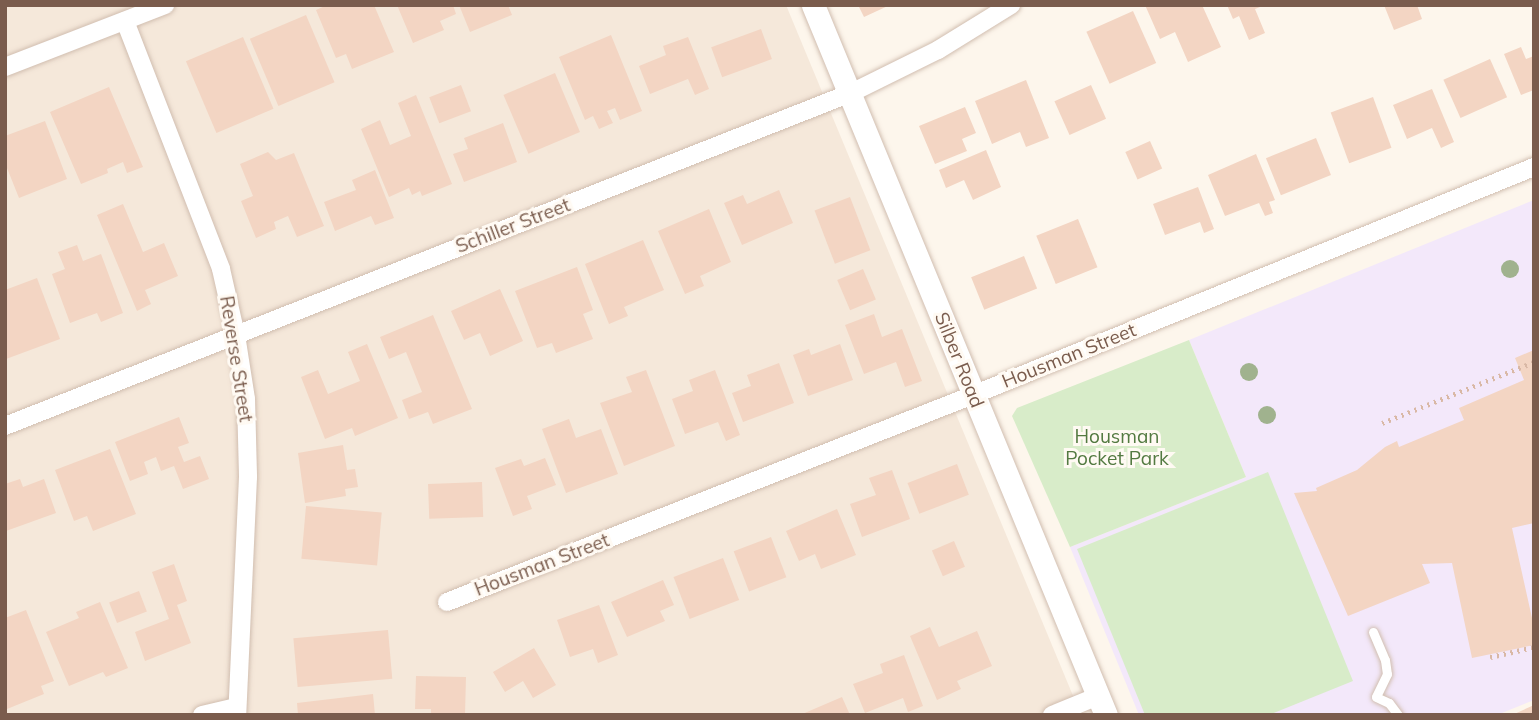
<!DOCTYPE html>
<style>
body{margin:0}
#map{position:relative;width:1539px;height:720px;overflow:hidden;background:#fdf6ec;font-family:Mulish,sans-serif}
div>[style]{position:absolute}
.residential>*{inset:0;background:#f5e8da}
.education>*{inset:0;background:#f3e8fa}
.green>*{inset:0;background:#d8ecc9}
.building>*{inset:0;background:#f3d5c3;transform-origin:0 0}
.path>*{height:4.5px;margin-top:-2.25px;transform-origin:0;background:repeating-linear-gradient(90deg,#d9b8a5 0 2px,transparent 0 7px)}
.roads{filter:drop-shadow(0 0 2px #d1beb0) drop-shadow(0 0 2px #d1beb0)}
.service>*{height:9px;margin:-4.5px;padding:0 4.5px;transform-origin:4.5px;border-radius:4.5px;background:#fff}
.minor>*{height:18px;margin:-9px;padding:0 9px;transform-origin:9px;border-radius:9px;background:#fff}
.tertiary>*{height:23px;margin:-11.5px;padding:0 11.5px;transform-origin:11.5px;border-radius:11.5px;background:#fff}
.trees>*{width:18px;height:18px;margin:-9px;border-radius:50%;background:#a0b28e}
span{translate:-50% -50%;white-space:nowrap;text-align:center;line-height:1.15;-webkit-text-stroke:6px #fffaf3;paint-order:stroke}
.street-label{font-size:19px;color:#7a5c4d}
.park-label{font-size:19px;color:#537a41}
.frame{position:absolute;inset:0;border:7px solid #7a5c4d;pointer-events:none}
</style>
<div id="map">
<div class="residential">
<div style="clip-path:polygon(5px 5px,786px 5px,1081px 715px,5px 715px)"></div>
</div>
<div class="education">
<div style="clip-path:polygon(1534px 200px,1534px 700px,1497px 715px,1139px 715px,1070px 547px,1246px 477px,1189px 340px)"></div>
</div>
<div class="green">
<div style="clip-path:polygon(1189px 340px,1246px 477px,1070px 547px,1012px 416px,1017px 408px)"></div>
<div style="clip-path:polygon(1268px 472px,1353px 681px,1269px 715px,1145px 715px,1077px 549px)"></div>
</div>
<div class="building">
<div style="clip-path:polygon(327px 5px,374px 5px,394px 52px,352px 69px,346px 54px,336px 58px,316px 10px)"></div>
<div style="clip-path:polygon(397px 5px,453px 5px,456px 14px,440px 21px,444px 30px,413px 43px)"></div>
<div style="clip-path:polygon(459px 5px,508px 5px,512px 15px,470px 32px)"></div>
<div style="clip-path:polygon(858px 5px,890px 5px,864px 17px)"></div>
<div style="clip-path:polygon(1145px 5px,1202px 5px,1221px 47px,1188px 62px,1175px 32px,1160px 39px)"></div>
<div style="clip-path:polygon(1227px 5px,1265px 5px,1255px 9px,1265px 33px,1249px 40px,1239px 16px,1233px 19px)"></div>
<div style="clip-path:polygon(1384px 5px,1417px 5px,1422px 19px,1394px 30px)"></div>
<div style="left:1133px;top:11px;width:57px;height:51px;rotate:66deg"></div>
<div style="left:306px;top:15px;width:73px;height:61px;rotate:67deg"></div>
<div style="left:761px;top:29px;width:32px;height:53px;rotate:70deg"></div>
<div style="clip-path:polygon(611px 35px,642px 111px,620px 120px,615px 108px,607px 111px,613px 123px,599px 129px,593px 116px,585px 120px,559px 57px)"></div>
<div style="left:243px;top:37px;width:78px;height:62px;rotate:67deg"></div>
<div style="clip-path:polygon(688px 37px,709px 89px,695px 95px,688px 79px,650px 94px,639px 66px,666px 55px,663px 46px)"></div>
<div style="clip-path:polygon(1521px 47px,1526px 59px,1534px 56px,1534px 90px,1521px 95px,1504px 54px)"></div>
<div style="left:1490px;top:59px;width:42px;height:51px;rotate:66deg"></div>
<div style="left:555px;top:73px;width:64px;height:56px;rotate:67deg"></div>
<div style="clip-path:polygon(1026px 80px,1049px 138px,1026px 147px,1020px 132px,992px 144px,975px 101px)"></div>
<div style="left:461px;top:85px;width:28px;height:34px;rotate:69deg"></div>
<div style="left:1091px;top:85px;width:37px;height:40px;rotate:66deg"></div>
<div style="clip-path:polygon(109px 87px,143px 167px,127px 173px,123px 162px,107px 169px,108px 173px,81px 184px,50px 112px)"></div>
<div style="clip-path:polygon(1432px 89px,1454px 142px,1441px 148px,1432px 128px,1407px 139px,1393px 105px)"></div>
<div style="clip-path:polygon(416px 95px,452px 184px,422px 196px,420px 191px,412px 195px,409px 188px,389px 197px,361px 129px,380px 120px,390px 145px,411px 136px,398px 103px)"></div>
<div style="left:1373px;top:97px;width:54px;height:45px;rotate:70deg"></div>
<div style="clip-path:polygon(965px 107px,976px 133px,962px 139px,967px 151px,935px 164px,919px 126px)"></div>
<div style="clip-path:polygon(45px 121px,67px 179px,19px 198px,5px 163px,5px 136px)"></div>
<div style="clip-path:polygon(503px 123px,517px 162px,464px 182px,453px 154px,468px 149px,464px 138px)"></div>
<div style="left:1316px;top:138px;width:40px;height:54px;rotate:68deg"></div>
<div style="left:1150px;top:141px;width:30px;height:27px;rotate:66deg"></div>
<div style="clip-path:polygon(986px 150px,1001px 187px,973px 200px,964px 180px,946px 188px,939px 170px)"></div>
<div style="clip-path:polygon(268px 152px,276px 160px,294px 153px,324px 226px,297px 237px,288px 216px,274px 222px,276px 229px,256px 238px,241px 201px,253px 196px,240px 164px)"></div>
<div style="clip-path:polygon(1256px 154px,1275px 200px,1269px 202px,1273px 213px,1265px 216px,1259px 203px,1225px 216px,1208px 175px)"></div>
<div style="clip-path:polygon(375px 170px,394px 218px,375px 225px,371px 216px,335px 231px,324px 202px,356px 190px,352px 180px)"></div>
<div style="clip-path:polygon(1198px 187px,1214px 229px,1204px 233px,1200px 222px,1165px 235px,1153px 204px)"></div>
<div style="clip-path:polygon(779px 190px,793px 223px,742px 245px,724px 203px,743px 195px,747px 204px)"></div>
<div style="left:850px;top:197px;width:57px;height:38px;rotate:69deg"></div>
<div style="clip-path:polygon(123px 204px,143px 252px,164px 243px,178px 276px,145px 290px,151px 304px,137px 311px,97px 215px)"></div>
<div style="clip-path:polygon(709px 209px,731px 262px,700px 276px,704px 286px,685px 294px,658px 231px)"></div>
<div style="left:1078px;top:219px;width:52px;height:45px;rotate:68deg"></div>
<div style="clip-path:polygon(643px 240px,664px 290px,624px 307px,628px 316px,609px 324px,585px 264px)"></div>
<div style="clip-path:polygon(77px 245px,83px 261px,101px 254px,123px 313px,101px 322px,97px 313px,70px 323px,52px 274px,65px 269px,58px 252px)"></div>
<div style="left:1024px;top:256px;width:35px;height:57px;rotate:68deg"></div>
<div style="clip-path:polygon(577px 267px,593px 310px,583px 314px,593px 339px,556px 353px,552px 343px,537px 348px,515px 291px)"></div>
<div style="left:863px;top:269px;width:33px;height:28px;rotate:67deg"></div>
<div style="clip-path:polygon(37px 278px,60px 339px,6px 359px,5px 290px)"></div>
<div style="clip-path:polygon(500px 289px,523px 341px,490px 356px,480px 333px,464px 340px,451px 311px)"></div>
<div style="clip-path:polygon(874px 314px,882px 337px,902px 329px,922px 381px,905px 387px,896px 362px,864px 374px,845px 325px)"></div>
<div style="clip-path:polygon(433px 315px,472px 409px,433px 424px,428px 412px,409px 419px,402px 400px,422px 392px,406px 352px,389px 359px,380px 337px)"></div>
<div style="clip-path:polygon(367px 344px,398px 418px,355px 436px,352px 428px,325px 439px,301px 377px,318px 370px,328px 394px,360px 381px,348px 352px)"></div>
<div style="clip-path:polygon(840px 344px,853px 380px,808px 396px,793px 355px,809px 349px,811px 355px)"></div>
<div style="clip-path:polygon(1534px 350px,1534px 523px,1512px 528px,1534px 627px,1534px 645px,1472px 658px,1452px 563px,1422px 564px,1430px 583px,1348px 616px,1294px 493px,1317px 491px,1316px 488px,1357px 470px,1385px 447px,1397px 441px,1399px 447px,1464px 420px,1459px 408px,1524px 380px,1515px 358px)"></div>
<div style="clip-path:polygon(779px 363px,794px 403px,743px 422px,732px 393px,751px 386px,747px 375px)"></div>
<div style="clip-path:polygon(646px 370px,675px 446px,624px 466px,600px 403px,632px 392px,626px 377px)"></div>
<div style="clip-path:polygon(715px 370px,740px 435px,726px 441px,718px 422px,685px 434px,672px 399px,693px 391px,689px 380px)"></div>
<div style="clip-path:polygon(179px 417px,189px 443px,178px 447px,184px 462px,200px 456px,209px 479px,183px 489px,174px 466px,161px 471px,156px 457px,144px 462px,148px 474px,130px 481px,115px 442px)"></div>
<div style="clip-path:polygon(569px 419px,576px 438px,601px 429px,618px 474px,566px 493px,542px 429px)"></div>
<div style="clip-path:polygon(343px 445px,347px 470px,355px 469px,358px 487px,345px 489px,346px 496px,305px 503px,298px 453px)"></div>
<div style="clip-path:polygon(110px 449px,136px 514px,93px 531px,87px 516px,74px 521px,55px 470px)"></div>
<div style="clip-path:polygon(545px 458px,556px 485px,527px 496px,532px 509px,513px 516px,495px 468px,521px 459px,524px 466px)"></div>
<div style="left:957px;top:464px;width:33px;height:53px;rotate:69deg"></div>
<div style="clip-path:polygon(892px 470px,910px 519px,862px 537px,850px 504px,876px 495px,869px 478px)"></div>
<div style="clip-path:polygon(20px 479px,23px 487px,44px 479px,56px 513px,6px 531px,5px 484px)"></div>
<div style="left:482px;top:482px;width:35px;height:54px;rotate:88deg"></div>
<div style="left:306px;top:506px;width:76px;height:53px;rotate:5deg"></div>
<div style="clip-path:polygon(837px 509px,856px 555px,821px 569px,815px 554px,799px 561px,786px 531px)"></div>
<div style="left:771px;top:537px;width:43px;height:40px;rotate:69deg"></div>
<div style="left:954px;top:541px;width:28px;height:24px;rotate:67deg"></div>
<div style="left:723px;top:558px;width:45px;height:53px;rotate:69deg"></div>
<div style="clip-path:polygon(174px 564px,187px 601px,177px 605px,191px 643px,145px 661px,135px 632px,169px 619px,152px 572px)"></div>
<div style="clip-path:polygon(663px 580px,674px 605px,660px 611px,665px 621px,627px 637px,611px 602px)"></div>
<div style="left:139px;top:591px;width:22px;height:32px;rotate:69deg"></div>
<div style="clip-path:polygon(100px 602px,128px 668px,106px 677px,103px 672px,69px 686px,46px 632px,79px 618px,76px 612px)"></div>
<div style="clip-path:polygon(599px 605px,618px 655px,598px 663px,593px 649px,570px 657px,557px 620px)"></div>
<div style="clip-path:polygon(26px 610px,54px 681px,41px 686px,44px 694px,7px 709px,5px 618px)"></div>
<div style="clip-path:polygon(930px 627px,939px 647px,977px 631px,992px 666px,957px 681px,961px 689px,937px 700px,910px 636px)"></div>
<div style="left:388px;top:630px;width:49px;height:95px;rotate:85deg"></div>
<div style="clip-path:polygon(534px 648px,556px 685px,533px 698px,523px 681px,505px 692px,493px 672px)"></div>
<div style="clip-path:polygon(904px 655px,923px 706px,908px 712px,903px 698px,865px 713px,853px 684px,883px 673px,880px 664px)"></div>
<div style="clip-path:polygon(416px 676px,466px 677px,465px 715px,431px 715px,431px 709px,415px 709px)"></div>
<div style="clip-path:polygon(373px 694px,375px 715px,298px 715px,297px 703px)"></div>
<div style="clip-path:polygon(842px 697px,850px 715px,800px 715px)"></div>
<div style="clip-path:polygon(1534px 705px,1534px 715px,1512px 715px)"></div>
</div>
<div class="path">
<div style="left:1382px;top:423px;width:164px;rotate:-21.9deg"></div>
<div style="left:1490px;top:657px;width:45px;rotate:-12.8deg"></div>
</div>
<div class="roads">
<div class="service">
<div style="left:1373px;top:632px;width:30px;rotate:67deg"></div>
<div style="left:1385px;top:660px;width:14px;rotate:82deg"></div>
<div style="left:1387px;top:674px;width:25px;rotate:116deg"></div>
<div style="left:1376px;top:697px;width:14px;rotate:25deg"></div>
<div style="left:1389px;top:703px;width:15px;rotate:53deg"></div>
</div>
<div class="minor">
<div style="left:125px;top:21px;width:266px;rotate:68.8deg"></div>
<div style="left:221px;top:269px;width:68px;rotate:77.2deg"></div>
<div style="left:236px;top:335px;width:65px;rotate:81.1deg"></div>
<div style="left:246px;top:399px;width:78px;rotate:88.5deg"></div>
<div style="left:248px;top:477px;width:238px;rotate:92.6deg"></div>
<div style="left:5px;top:67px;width:172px;rotate:-21.2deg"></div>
<div style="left:5px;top:426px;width:909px;rotate:-21.49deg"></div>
<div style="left:851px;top:93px;width:97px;rotate:-26.3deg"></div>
<div style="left:938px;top:50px;width:86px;rotate:-31.7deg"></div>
<div style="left:447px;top:602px;width:565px;rotate:-21.48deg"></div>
<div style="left:973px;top:395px;width:606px;rotate:-22.12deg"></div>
<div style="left:202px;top:715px;width:35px;rotate:-13deg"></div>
<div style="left:1052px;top:715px;width:50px;rotate:-22.4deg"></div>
</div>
<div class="tertiary">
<div style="left:813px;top:5px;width:768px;rotate:67.58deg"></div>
</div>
</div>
<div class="trees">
<div style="left:1510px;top:269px"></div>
<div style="left:1249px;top:372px"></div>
<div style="left:1267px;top:415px"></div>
</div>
<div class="street-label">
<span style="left:513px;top:226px;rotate:-21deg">Schiller Street</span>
<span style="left:1069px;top:356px;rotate:-22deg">Housman Street</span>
<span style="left:236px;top:359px;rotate:81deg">Reverse Street</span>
<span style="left:959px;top:360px;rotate:68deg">Silber Road</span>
<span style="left:542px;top:565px;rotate:-21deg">Housman Street</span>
</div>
<div class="park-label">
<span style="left:1117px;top:448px">Housman<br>Pocket Park</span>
</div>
<div class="frame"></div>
</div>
